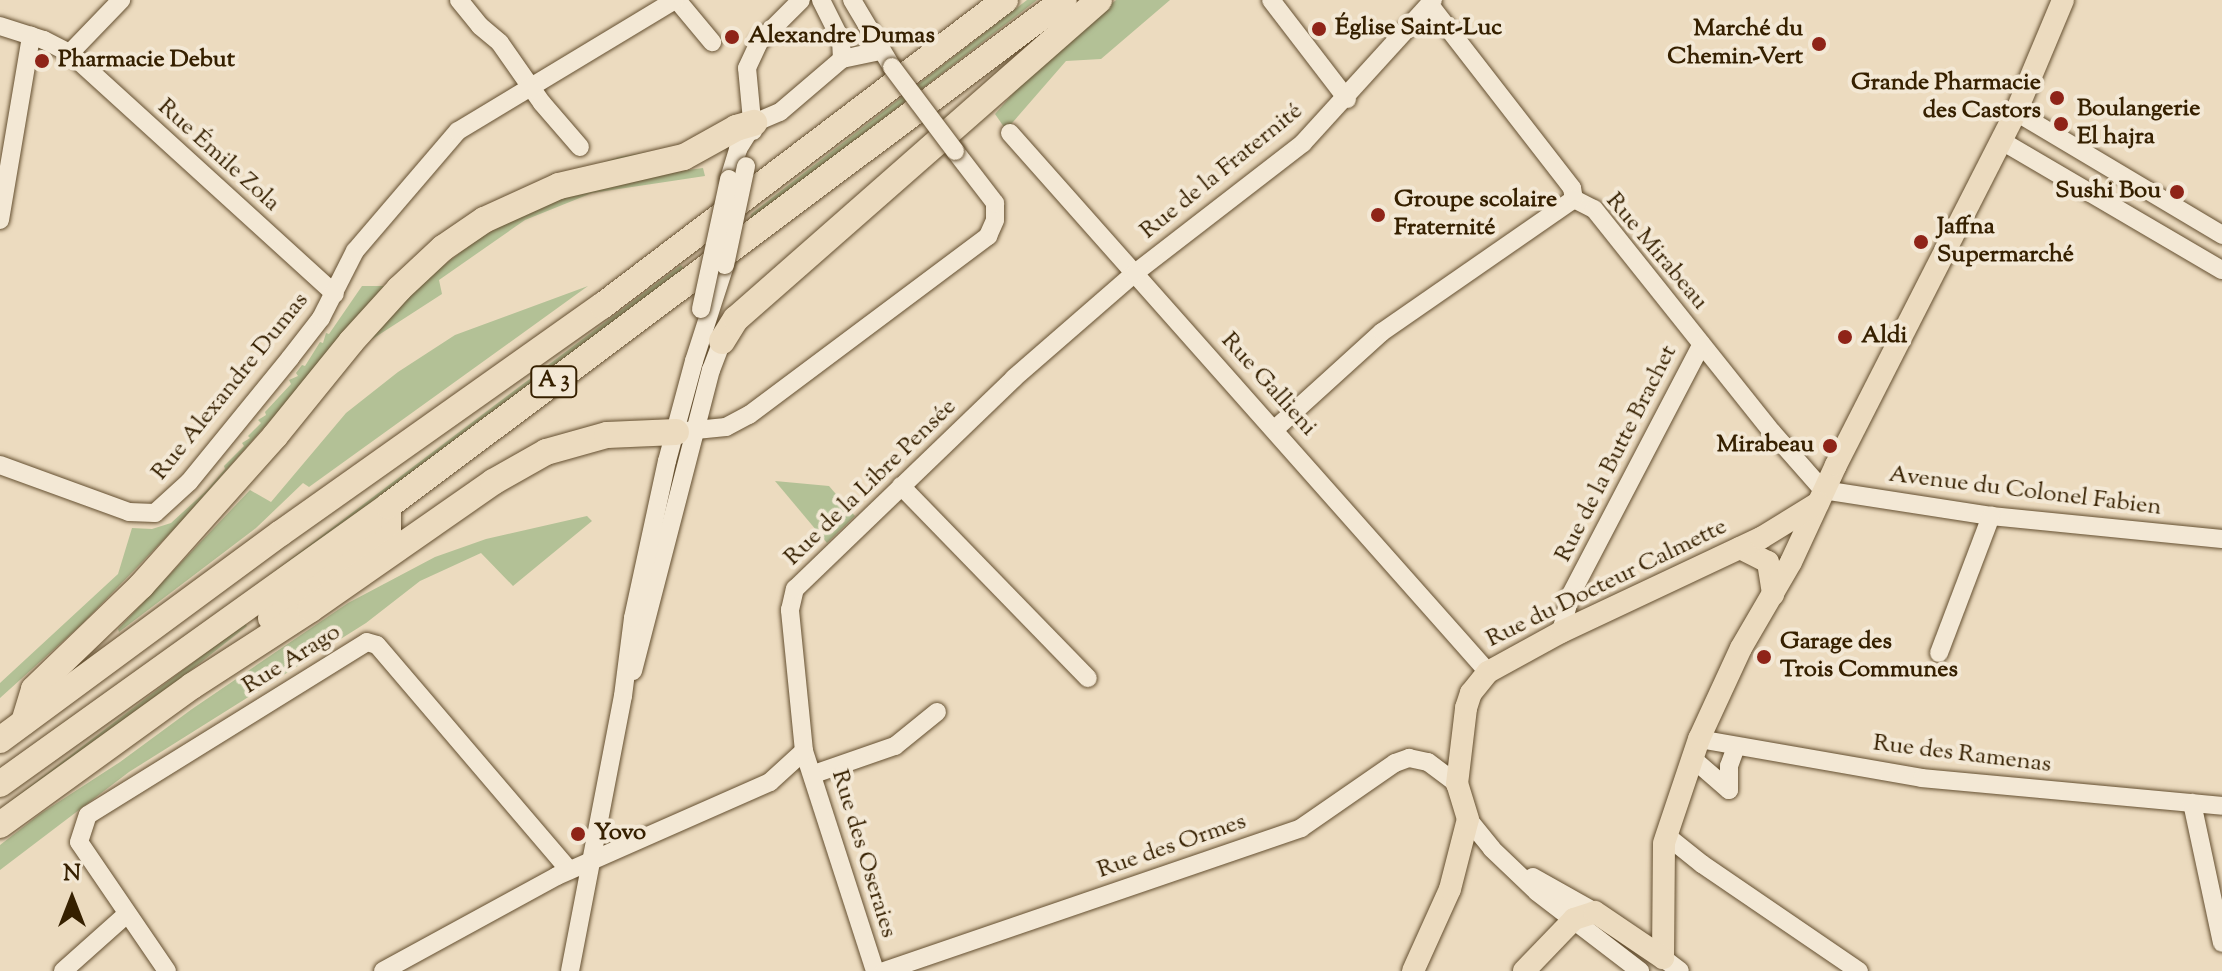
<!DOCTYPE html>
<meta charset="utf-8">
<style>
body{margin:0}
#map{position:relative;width:2222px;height:971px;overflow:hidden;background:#ecdbbf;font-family:"Sorts Mill Goudy",serif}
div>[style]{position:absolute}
.green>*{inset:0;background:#b3c196;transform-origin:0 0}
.roads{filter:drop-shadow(0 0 2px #644f30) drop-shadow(0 0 2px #644f30)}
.minor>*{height:18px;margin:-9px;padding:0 9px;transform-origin:9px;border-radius:9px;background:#f3e8d5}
.major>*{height:22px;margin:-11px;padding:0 11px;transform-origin:11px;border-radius:11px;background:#ecdbbf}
.highway>*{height:26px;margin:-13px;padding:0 13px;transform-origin:13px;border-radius:13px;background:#ecdbbf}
.bridges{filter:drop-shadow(0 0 2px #644f30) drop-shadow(0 0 2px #644f30)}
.minor-bridge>*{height:18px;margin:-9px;padding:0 9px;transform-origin:9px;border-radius:9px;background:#f3e8d5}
.dots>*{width:22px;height:22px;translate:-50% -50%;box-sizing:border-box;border:4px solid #f3e8d5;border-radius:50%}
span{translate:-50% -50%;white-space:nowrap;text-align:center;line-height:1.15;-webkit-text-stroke:8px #f3e8d5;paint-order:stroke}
.shield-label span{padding:2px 6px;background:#f3e8d5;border:2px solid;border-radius:6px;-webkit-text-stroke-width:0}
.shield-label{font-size:22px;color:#362000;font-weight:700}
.poi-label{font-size:24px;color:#362000;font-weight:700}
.left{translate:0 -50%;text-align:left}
.right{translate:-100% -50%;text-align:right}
.street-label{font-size:24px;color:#362000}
.north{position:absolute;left:32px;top:859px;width:80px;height:80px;-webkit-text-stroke:6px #f3e8d5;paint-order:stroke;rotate:0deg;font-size:22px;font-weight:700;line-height:32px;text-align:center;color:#362000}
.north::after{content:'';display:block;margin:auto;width:28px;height:36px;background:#362000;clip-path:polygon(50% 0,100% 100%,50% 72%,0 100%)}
</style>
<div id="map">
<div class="green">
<div style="clip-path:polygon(1027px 0,1037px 0,749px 222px,751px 214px)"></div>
<div style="clip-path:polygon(1116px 0,1170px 0,1101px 59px,1066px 61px,1006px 130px,995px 114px,1031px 73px)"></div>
<div style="clip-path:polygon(705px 135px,700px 144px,681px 151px,599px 166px,531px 190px,448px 240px,393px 287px,336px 346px,176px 527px,82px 624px,0 698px,0 683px,118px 574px,132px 528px,152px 529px,171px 523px,206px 491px,225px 469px,224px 466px,244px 446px,242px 443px,250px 438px,248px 436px,261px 423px,258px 420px,266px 415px,265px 412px,291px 384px,289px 380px,298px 376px,296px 373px,302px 365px,305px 366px,320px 342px,323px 343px,326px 333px,329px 334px,362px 286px,392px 286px,459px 228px,501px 202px,545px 181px,619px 157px,687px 145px)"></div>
<div style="clip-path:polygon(703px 168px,705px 176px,592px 193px,525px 220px,439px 280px,442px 294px,360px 347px,426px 279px,479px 238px,543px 204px,610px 181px)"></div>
<div style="left:681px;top:265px;width:5px;height:842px;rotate:53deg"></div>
<div style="clip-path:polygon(588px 286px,309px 487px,303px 483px,256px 528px,119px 632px,118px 629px,250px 490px,271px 502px,346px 413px,398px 372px,455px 335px)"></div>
<div style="clip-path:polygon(775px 481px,829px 486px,855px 516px,827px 543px)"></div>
<div style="clip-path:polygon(587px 516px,592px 521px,513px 586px,481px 553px,420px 581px,366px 623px,129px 772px,0 870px,0 845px,40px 814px,120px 762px,192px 709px,348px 603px,435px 557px,486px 539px)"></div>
<div style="clip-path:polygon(245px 623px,247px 626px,177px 681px,0 809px)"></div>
</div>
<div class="roads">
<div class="minor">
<div style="left:459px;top:0;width:33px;rotate:51deg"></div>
<div style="left:480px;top:26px;width:26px;rotate:40deg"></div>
<div style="left:500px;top:43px;width:73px;rotate:55deg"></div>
<div style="left:542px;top:103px;width:58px;rotate:49.2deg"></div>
<div style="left:677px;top:0;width:55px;rotate:50.2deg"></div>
<div style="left:852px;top:0;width:78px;rotate:59.2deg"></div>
<div style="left:1271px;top:0;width:125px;rotate:52.5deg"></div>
<div style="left:1430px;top:5px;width:232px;rotate:52.2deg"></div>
<div style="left:1572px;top:188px;width:11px;rotate:80deg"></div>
<div style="left:0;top:26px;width:46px;rotate:17.7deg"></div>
<div style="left:44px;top:40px;width:29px;rotate:27deg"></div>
<div style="left:70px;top:53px;width:358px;rotate:42.3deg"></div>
<div style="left:70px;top:53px;width:74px;rotate:-46.1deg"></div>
<div style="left:842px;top:59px;width:39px;rotate:-12deg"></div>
<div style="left:2016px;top:112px;width:240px;rotate:30.8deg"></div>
<div style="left:753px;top:131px;width:63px;rotate:-95.4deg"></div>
<div style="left:747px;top:68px;width:29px;rotate:-65deg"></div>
<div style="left:759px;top:42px;width:59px;rotate:-45deg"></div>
<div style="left:1010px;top:133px;width:720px;rotate:48.43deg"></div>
<div style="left:2000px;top:140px;width:257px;rotate:30.4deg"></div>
<div style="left:729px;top:179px;width:31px;rotate:-73deg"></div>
<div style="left:738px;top:149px;width:31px;rotate:-58deg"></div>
<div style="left:754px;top:123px;width:28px;rotate:-23deg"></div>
<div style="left:780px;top:112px;width:82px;rotate:-40.5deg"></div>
<div style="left:842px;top:59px;width:19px;rotate:-93deg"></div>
<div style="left:841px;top:40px;width:45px;rotate:-116.6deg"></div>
<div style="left:1574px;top:199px;width:22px;rotate:27deg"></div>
<div style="left:1594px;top:209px;width:285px;rotate:51.4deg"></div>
<div style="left:1772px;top:432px;width:77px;rotate:48.7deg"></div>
<div style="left:1823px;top:490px;width:170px;rotate:8.8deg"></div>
<div style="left:1991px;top:516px;width:232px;rotate:5.7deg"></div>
<div style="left:0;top:220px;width:187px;rotate:-80.4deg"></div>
<div style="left:1275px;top:429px;width:144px;rotate:-42.2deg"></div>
<div style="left:1382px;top:332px;width:234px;rotate:-34.7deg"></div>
<div style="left:676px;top:432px;width:50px;rotate:-5.7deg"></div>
<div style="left:726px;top:427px;width:26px;rotate:-28deg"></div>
<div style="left:749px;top:415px;width:299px;rotate:-36.8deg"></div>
<div style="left:988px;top:236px;width:17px;rotate:-66deg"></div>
<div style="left:995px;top:220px;width:17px;rotate:-90deg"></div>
<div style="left:995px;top:203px;width:66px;rotate:-127.6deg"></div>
<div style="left:0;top:465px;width:137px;rotate:20deg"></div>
<div style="left:129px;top:512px;width:26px;rotate:2deg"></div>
<div style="left:155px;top:513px;width:46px;rotate:-42.4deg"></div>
<div style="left:189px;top:482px;width:160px;rotate:-50.8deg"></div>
<div style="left:290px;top:358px;width:51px;rotate:-52.2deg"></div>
<div style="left:321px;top:318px;width:75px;rotate:-63.1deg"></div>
<div style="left:355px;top:251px;width:158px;rotate:-49.4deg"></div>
<div style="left:458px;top:131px;width:253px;rotate:-31.1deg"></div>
<div style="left:901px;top:486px;width:268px;rotate:45.8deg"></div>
<div style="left:1561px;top:632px;width:37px;rotate:-76deg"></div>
<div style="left:1570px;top:596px;width:284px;rotate:-62.4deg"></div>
<div style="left:1939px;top:653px;width:147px;rotate:-69.2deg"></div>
<div style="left:633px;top:671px;width:311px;rotate:-75.5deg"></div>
<div style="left:711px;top:370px;width:31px;rotate:-69deg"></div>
<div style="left:1699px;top:739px;width:226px;rotate:9.9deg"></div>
<div style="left:1922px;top:778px;width:301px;rotate:5.3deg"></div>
<div style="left:1692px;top:758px;width:49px;rotate:40.9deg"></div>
<div style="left:814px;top:774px;width:86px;rotate:-19.1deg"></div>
<div style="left:895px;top:746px;width:54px;rotate:-39deg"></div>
<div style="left:1729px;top:790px;width:24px;rotate:-90deg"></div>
<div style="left:1729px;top:766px;width:20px;rotate:-70deg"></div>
<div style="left:2192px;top:803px;width:143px;rotate:77.9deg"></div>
<div style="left:1468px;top:819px;width:38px;rotate:51deg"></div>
<div style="left:1492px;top:849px;width:62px;rotate:43.7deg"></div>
<div style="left:1537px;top:892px;width:130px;rotate:37.5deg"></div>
<div style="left:1667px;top:836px;width:45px;rotate:38.7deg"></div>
<div style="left:1702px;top:864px;width:190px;rotate:34.3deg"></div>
<div style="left:1533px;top:877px;width:71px;rotate:29.4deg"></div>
<div style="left:1663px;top:958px;width:21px;rotate:37deg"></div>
<div style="left:63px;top:971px;width:86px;rotate:-41.7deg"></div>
<div style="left:167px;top:971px;width:156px;rotate:-124.3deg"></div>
<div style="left:79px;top:842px;width:28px;rotate:-72deg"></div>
<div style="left:88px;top:815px;width:328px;rotate:-31.8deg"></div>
<div style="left:367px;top:642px;width:10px;rotate:17deg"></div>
<div style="left:377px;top:645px;width:296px;rotate:49.5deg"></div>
<div style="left:383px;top:971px;width:198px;rotate:-28.6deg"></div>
<div style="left:557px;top:876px;width:233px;rotate:-23.8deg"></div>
<div style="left:770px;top:782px;width:46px;rotate:-42.4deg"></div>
<div style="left:570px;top:971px;width:280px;rotate:-79.1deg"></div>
<div style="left:623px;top:696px;width:79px;rotate:-82.7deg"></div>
<div style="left:633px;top:618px;width:161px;rotate:-77.8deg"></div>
<div style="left:667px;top:461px;width:104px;rotate:-74.9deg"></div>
<div style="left:694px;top:361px;width:101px;rotate:-72.1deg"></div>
<div style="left:875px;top:971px;width:231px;rotate:-107.9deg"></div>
<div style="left:804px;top:751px;width:142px;rotate:-95.7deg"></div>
<div style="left:790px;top:610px;width:22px;rotate:-77deg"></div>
<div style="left:795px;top:589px;width:304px;rotate:-43.9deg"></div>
<div style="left:1014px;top:378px;width:160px;rotate:-41deg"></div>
<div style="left:1135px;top:273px;width:212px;rotate:-37.7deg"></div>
<div style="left:1303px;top:143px;width:193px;rotate:-47.7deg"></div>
<div style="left:884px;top:971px;width:441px;rotate:-18.9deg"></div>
<div style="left:1301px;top:828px;width:114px;rotate:-34.7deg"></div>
<div style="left:1395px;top:763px;width:15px;rotate:-20deg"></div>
<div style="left:1409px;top:758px;width:19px;rotate:12deg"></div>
<div style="left:1428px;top:762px;width:36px;rotate:37deg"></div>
</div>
<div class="major">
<div style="left:1740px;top:548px;width:31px;rotate:27deg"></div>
<div style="left:1768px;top:562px;width:33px;rotate:81deg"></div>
<div style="left:1665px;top:840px;width:107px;rotate:-71.4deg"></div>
<div style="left:1699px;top:739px;width:100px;rotate:-65.2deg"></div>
<div style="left:1741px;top:648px;width:99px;rotate:-59.8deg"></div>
<div style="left:1791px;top:562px;width:107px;rotate:-65.1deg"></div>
<div style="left:1836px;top:465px;width:396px;rotate:-63deg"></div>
<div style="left:2016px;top:112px;width:121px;rotate:-67.2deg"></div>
<div style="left:1663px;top:958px;width:115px;rotate:-89.5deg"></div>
<div style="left:1413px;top:971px;width:90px;rotate:-65.7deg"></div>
<div style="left:1450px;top:889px;width:72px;rotate:-75.6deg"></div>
<div style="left:1468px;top:819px;width:37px;rotate:-107deg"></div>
<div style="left:1457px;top:784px;width:77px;rotate:-83.2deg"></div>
<div style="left:1466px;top:708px;width:16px;rotate:-72deg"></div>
<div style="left:1471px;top:693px;width:27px;rotate:-51deg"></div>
<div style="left:1488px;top:672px;width:83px;rotate:-28.7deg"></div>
<div style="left:1561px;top:632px;width:221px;rotate:-25.2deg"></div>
<div style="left:1761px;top:538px;width:67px;rotate:-31.6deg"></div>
<div style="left:1524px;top:971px;width:72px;rotate:-46.1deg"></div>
<div style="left:1574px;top:919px;width:22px;rotate:-18deg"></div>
<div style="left:1595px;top:912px;width:82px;rotate:34.1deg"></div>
</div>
<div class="highway">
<div style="left:722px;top:341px;width:26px;rotate:-58deg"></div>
<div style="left:736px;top:319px;width:483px;rotate:-41.3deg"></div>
<div style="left:271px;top:618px;width:71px;rotate:-39.3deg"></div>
<div style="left:326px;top:573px;width:75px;rotate:-34.1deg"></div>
<div style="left:388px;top:531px;width:25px;rotate:-90deg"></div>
<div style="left:24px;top:722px;width:34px;rotate:-73deg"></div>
<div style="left:34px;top:689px;width:149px;rotate:-43.9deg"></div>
<div style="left:141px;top:586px;width:201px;rotate:-48.2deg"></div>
<div style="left:275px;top:436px;width:121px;rotate:-51deg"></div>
<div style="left:351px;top:342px;width:72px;rotate:-47.8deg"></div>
<div style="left:399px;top:289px;width:60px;rotate:-43deg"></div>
<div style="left:443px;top:248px;width:50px;rotate:-34.3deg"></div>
<div style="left:484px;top:220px;width:82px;rotate:-24.4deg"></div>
<div style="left:559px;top:186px;width:128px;rotate:-13.1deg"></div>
<div style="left:684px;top:157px;width:60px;rotate:-29.1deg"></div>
<div style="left:736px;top:128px;width:19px;rotate:-16deg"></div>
<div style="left:0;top:740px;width:349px;rotate:-36.4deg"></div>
<div style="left:281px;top:533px;width:393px;rotate:-35.3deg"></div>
<div style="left:602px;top:306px;width:506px;rotate:-37.21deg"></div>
<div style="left:0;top:784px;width:477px;rotate:-35.6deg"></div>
<div style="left:388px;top:506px;width:844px;rotate:-36.82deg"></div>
<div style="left:0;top:825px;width:237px;rotate:-35.9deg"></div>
<div style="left:192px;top:686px;width:142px;rotate:-32.9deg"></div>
<div style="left:311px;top:609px;width:222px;rotate:-34.9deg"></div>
<div style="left:493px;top:482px;width:61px;rotate:-29.5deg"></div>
<div style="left:546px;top:452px;width:63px;rotate:-15.6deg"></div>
<div style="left:607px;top:435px;width:69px;rotate:-2.5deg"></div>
</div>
</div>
<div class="bridges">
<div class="minor-bridge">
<div style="left:892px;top:67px;width:105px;rotate:53.1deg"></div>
<div style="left:725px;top:265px;width:101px;rotate:-78deg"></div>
<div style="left:701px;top:309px;width:133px;rotate:-77.8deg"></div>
</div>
</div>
<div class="dots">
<div style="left:1319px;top:29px;background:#8f2418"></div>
<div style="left:732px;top:37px;background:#8f2418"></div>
<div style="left:1819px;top:44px;background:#8f2418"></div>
<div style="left:42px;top:61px;background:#8f2418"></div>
<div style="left:2057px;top:98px;background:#8f2418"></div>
<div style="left:2061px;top:124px;background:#8f2418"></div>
<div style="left:2177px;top:192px;background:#8f2418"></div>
<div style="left:1378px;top:215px;background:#8f2418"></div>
<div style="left:1921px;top:242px;background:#8f2418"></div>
<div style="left:1845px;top:337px;background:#8f2418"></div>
<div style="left:1830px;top:446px;background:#8f2418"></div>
<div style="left:1764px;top:657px;background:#8f2418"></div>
<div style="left:578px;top:834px;background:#8f2418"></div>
</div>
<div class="shield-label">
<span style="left:554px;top:382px">A 3</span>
</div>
<div class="poi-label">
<span class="left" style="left:1335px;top:29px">Église Saint-Luc</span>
<span class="right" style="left:1803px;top:44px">Marché du<br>Chemin-Vert</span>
<span class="left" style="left:748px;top:37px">Alexandre Dumas</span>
<span class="left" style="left:58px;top:61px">Pharmacie Debut</span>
<span class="right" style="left:2041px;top:98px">Grande Pharmacie<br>des Castors</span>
<span class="left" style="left:2077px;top:124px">Boulangerie<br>El hajra</span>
<span class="right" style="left:2161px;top:192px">Sushi Bou</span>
<span class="left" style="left:1394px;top:215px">Groupe scolaire<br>Fraternité</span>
<span class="left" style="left:1937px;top:242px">Jaffna<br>Supermarché</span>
<span class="left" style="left:1861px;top:337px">Aldi</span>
<span class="right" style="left:1814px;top:446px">Mirabeau</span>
<span class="left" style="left:1780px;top:657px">Garage des<br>Trois Communes</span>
<span class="left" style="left:594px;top:834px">Yovo</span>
</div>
<div class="street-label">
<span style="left:218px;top:156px;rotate:42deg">Rue Émile Zola</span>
<span style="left:1222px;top:172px;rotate:-39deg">Rue de la Fraternité</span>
<span style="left:1656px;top:252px;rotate:50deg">Rue Mirabeau</span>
<span style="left:1268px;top:385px;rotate:48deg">Rue Gallieni</span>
<span style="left:231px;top:387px;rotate:-51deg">Rue Alexandre Dumas</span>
<span style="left:1617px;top:454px;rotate:-63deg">Rue de la Butte Brachet</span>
<span style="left:871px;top:483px;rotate:-44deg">Rue de la Libre Pensée</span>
<span style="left:2025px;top:492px;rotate:7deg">Avenue du Colonel Fabien</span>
<span style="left:1607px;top:584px;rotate:-26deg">Rue du Docteur Calmette</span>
<span style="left:292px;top:660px;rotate:-32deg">Rue Arago</span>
<span style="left:1962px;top:755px;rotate:7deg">Rue des Ramenas</span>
<span style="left:1172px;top:847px;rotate:-19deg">Rue des Ormes</span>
<span style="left:863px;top:854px;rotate:73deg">Rue des Oseraies</span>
</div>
<div class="north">N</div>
</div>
